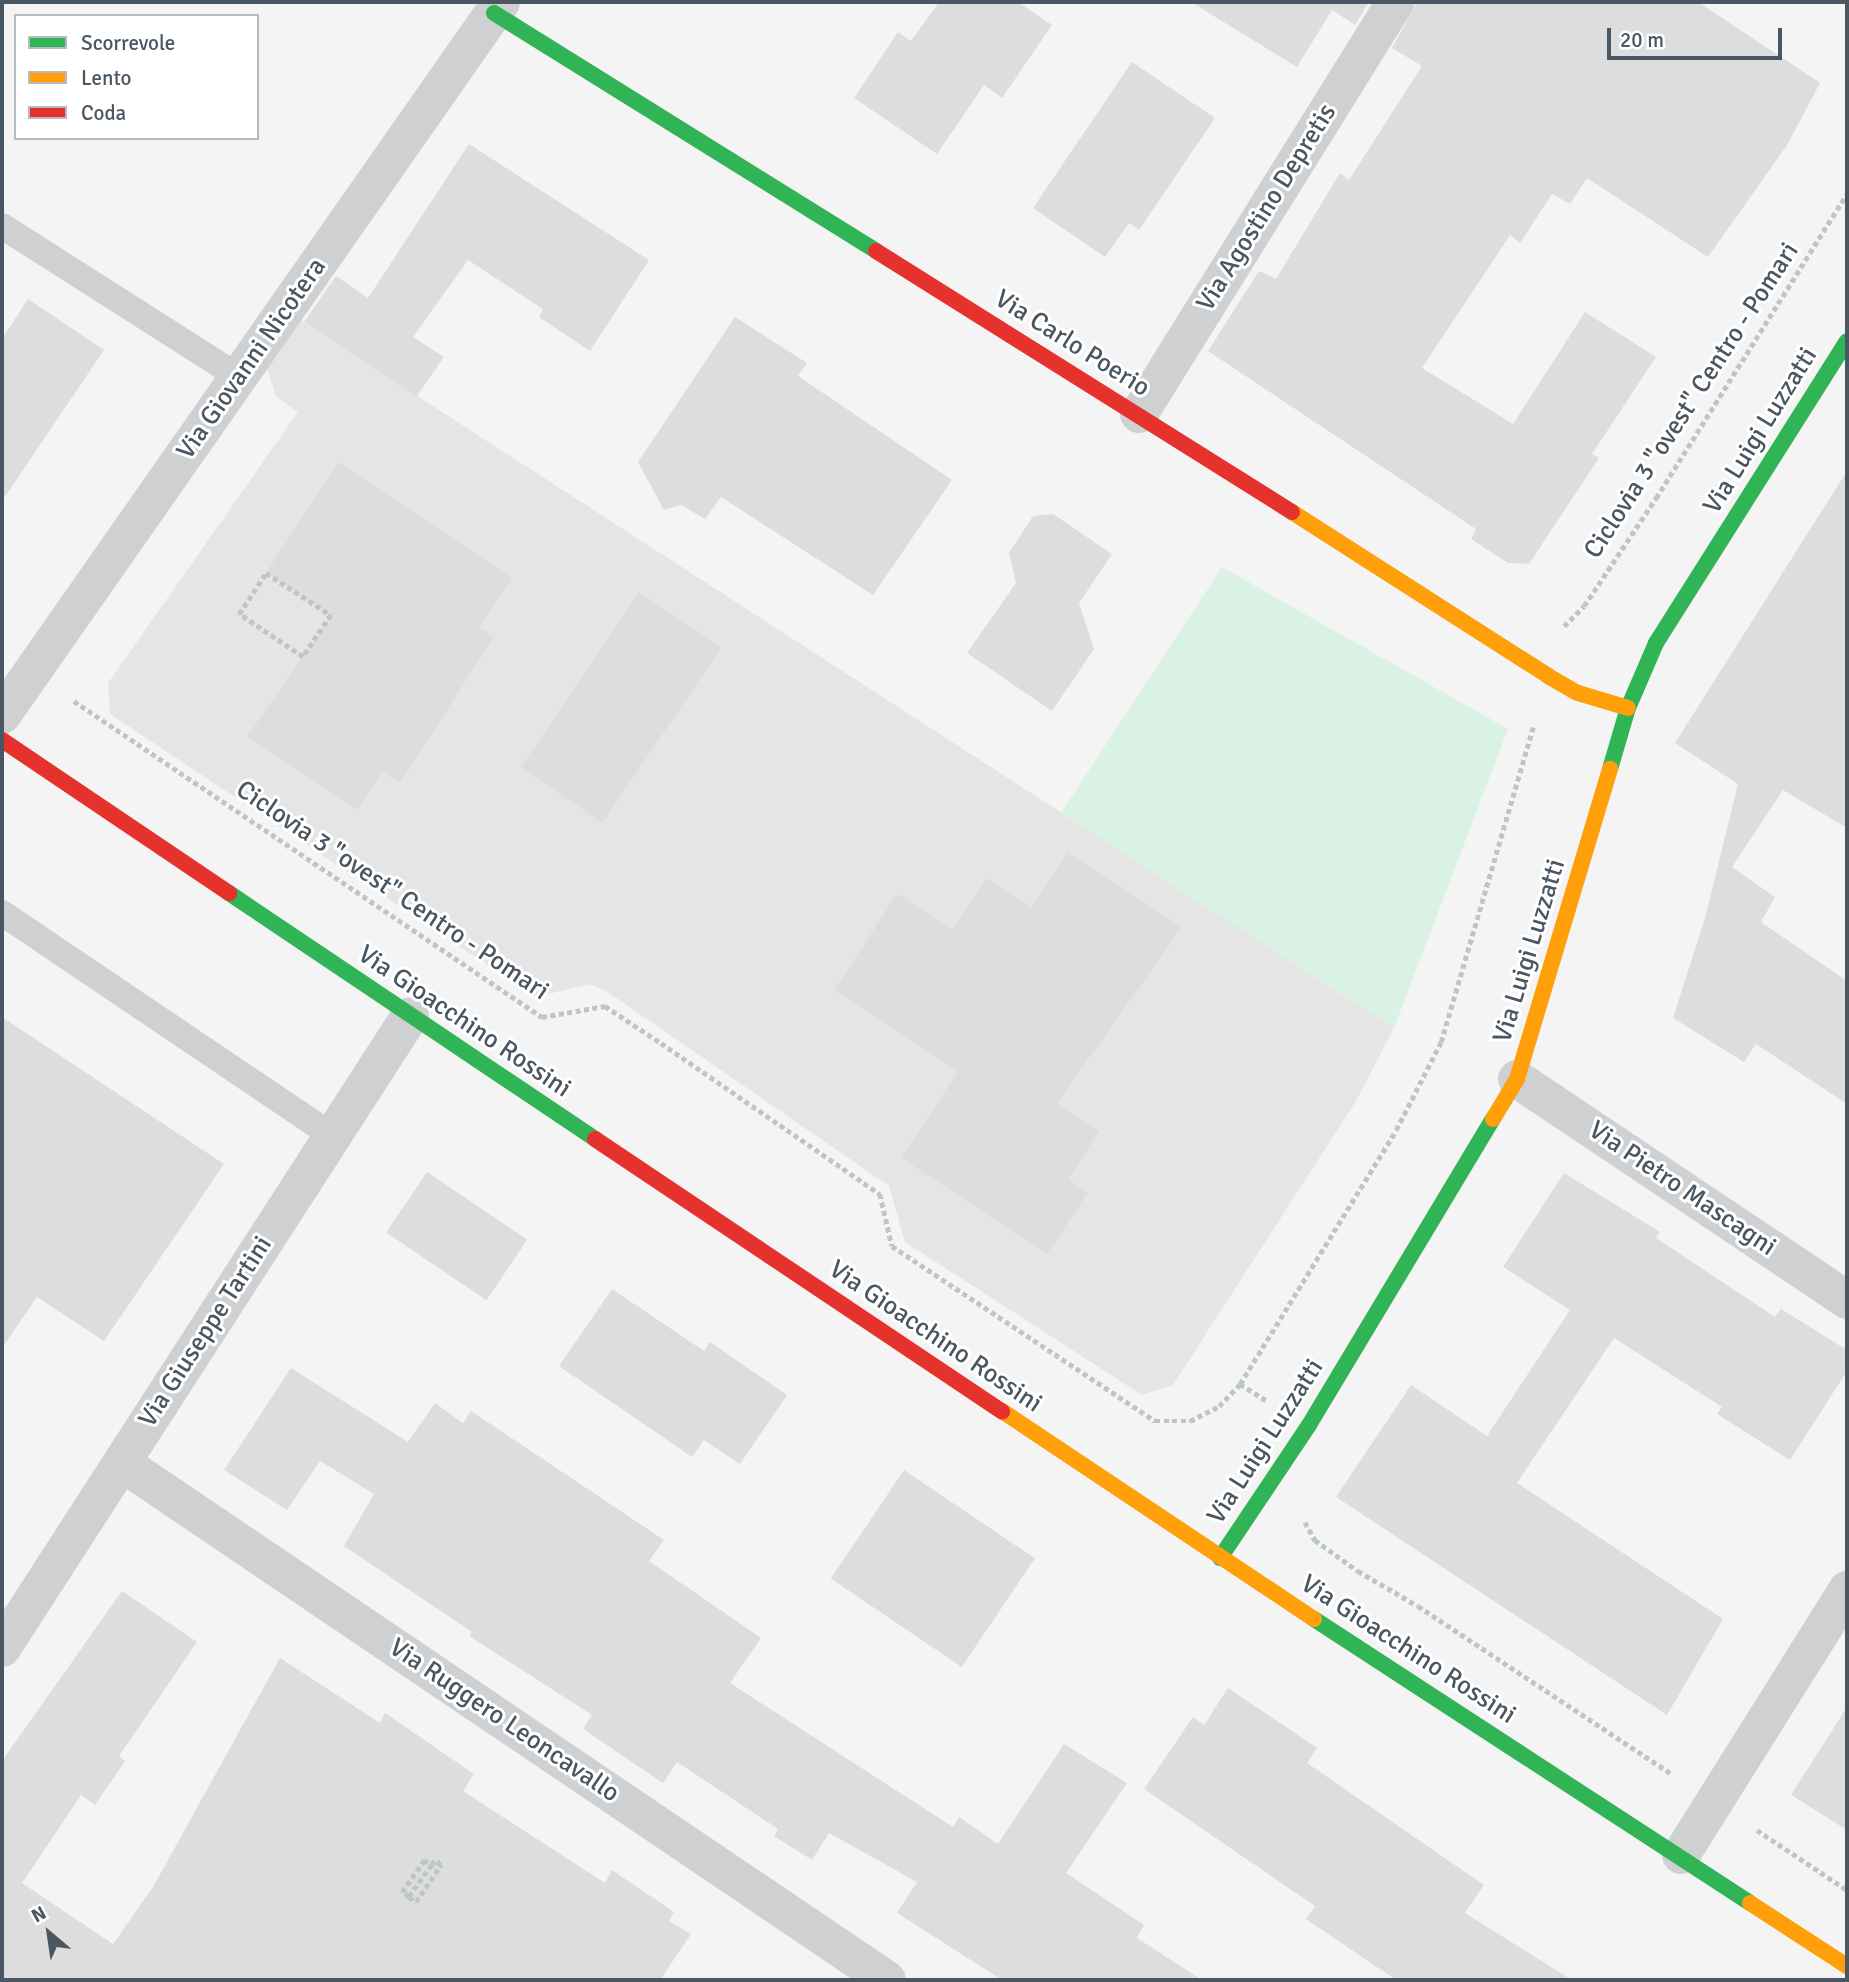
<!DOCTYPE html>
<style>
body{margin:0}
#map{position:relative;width:1849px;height:1982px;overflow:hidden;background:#f4f4f4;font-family:Signika,sans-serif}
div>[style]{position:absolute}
.education>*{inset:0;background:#e6e5e6}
.green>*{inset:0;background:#d9f2e3}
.building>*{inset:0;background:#ddddde;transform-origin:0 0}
.path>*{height:4.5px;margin-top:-2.25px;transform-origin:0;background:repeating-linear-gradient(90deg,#bcc7c4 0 5px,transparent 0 8.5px)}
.lane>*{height:26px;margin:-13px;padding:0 13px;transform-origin:13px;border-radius:13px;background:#ced0d2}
.street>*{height:38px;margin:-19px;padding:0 19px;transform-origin:19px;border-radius:19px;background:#ced0d2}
.fast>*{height:16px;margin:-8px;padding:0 8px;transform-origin:8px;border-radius:8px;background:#30b455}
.slow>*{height:16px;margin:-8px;padding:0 8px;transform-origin:8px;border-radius:8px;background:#ff9f0a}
.jam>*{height:16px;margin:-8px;padding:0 8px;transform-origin:8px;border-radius:8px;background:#e5322d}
span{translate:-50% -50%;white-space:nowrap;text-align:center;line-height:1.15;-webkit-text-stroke:6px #fff;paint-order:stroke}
.street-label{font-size:26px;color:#4a5661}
.frame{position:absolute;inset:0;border:4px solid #4a5661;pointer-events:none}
.legend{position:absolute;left:14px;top:14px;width:245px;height:126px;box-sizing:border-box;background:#fff;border:2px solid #b7bbc0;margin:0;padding:9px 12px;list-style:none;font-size:21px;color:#4a5661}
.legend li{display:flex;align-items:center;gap:14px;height:35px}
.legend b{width:35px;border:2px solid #b7bbc0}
.north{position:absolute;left:14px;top:1898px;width:70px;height:70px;-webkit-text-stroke:5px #fff;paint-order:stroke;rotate:331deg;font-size:19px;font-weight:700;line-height:28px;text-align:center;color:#4a5661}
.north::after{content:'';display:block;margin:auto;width:24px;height:32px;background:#4a5661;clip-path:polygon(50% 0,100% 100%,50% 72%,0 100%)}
.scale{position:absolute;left:1607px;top:28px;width:175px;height:32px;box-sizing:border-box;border:4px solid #4a5661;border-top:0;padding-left:9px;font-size:21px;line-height:24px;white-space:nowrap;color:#4a5661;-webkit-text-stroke:5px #fff;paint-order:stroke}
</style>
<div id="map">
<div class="education">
<div style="clip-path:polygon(300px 320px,1394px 1028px,1356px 1101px,1173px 1385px,1142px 1395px,905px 1242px,889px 1186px,606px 991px,590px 984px,536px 997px,110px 714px,108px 683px,298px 412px,276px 397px,267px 368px)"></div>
</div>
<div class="green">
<div style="clip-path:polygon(1222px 567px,1508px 729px,1394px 1028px,1061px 813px)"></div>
</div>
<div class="building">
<div style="clip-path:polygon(939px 2px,1018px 2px,1052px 25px,1002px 98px,984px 85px,937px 154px,854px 98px,898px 32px,911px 41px)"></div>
<div style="clip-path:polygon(1191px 2px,1369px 2px,1355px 25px,1332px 10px,1297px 67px)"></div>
<div style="clip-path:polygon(1417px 2px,1698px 2px,1820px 83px,1787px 145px,1708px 257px,1587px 178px,1570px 204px,1552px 194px,1520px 243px,1510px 235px,1422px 368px,1513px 424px,1585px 312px,1656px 357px,1592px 454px,1599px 458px,1529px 564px,1508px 563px,1471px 539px,1476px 529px,1208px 351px,1259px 271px,1276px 279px,1340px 173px,1349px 180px,1422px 66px,1392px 48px)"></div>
<div style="clip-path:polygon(1132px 62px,1215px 118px,1139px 230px,1129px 223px,1105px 257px,1033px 208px)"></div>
<div style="clip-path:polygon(469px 144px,649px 260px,590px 351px,539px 317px,543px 309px,468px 260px,413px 337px,444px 357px,416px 397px,304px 322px,336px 276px,368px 298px)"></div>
<div style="clip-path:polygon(28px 299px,104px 350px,2px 501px,2px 339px)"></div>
<div style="clip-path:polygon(735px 317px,807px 363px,798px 376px,952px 480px,873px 595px,721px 497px,705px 519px,681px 505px,664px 510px,638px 462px)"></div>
<div style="clip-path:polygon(339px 462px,512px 578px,479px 628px,494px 637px,400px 783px,383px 772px,357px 810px,247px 737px,331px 615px,266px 573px)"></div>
<div style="clip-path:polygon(1847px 471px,1847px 828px,1783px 790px,1732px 867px,1775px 897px,1761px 922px,1847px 981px,1847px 1104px,1756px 1044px,1744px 1062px,1673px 1018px,1705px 918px,1738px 784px,1675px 743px)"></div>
<div style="clip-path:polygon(1053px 514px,1112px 554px,1079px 603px,1094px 649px,1052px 711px,967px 653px,1016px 583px,1009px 553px,1033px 516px)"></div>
<div style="left:639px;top:592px;width:99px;height:212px;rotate:34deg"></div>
<div style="clip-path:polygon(1068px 852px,1182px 927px,1057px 1103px,1099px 1131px,1068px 1179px,1088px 1192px,1047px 1254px,901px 1158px,958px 1071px,834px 990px,897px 894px,952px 930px,987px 878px,1032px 907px)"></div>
<div style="clip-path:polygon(2px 1017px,224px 1164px,104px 1341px,37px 1297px,2px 1348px)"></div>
<div style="left:427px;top:1172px;width:121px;height:73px;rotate:34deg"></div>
<div style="clip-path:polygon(1564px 1173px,1660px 1232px,1656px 1238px,1775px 1317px,1781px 1309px,1847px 1350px,1847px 1371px,1790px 1460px,1717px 1414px,1722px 1407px,1614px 1338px,1517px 1483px,1723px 1619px,1667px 1715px,1336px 1497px,1411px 1385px,1487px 1436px,1570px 1310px,1503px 1267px)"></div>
<div style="clip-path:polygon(612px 1289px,704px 1351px,710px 1342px,787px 1395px,740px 1464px,704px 1440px,692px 1457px,559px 1366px)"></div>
<div style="clip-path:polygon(291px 1368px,408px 1442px,435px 1403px,463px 1423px,471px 1411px,664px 1540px,649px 1561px,761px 1638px,730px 1683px,953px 1827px,959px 1817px,998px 1844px,1064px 1744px,1127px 1783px,1066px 1873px,1144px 1925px,1137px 1938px,1202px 1980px,1002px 1980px,897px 1913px,917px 1882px,829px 1833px,812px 1860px,774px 1836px,778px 1829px,677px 1762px,663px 1783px,583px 1729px,592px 1715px,469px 1636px,472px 1632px,344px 1546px,374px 1494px,320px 1461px,287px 1510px,224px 1470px)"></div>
<div style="left:904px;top:1470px;width:158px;height:131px;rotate:34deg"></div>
<div style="clip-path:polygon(122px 1591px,197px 1642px,119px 1756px,125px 1761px,95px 1805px,81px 1795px,22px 1883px,113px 1944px,153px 1887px,280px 1658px,380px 1723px,385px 1713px,474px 1774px,463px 1791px,605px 1883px,612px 1870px,674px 1912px,669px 1921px,691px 1934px,660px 1980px,2px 1980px,2px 1761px)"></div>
<div style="clip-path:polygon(1228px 1688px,1317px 1748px,1307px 1763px,1484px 1885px,1465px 1913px,1572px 1980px,1396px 1980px,1306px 1919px,1315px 1906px,1144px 1789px,1193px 1717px,1204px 1725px)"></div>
<div style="clip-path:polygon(1847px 1707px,1847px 1830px,1791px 1795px)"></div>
</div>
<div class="path">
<div style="left:266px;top:573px;width:77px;rotate:32.9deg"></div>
<div style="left:331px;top:615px;width:50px;rotate:123.7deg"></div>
<div style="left:303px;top:657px;width:77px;rotate:-146.1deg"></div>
<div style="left:239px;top:614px;width:49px;rotate:-56.6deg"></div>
<div style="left:1564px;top:626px;width:28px;rotate:-45deg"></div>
<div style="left:1584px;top:606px;width:130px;rotate:-56.3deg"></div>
<div style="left:1656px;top:498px;width:359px;rotate:-57.9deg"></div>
<div style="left:74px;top:701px;width:565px;rotate:34.03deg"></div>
<div style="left:542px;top:1017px;width:64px;rotate:-9.9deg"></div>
<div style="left:605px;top:1006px;width:67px;rotate:33.5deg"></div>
<div style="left:661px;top:1043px;width:266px;rotate:34.6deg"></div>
<div style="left:880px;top:1194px;width:53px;rotate:77deg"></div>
<div style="left:892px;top:1246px;width:316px;rotate:33.6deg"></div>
<div style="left:1155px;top:1421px;width:35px"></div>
<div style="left:1190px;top:1421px;width:33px;rotate:-27deg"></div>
<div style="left:1219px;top:1406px;width:30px;rotate:-46deg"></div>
<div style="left:1240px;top:1384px;width:298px;rotate:-58.4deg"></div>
<div style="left:1396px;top:1130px;width:99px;rotate:-62.9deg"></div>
<div style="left:1441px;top:1042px;width:331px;rotate:-73.7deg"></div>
<div style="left:1240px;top:1384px;width:31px;rotate:32deg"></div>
<div style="left:1305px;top:1522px;width:21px;rotate:61deg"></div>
<div style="left:1315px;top:1540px;width:53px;rotate:35.8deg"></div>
<div style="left:1358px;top:1571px;width:69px;rotate:30.3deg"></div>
<div style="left:1418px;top:1606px;width:306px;rotate:33.5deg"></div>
<div style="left:1757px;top:1830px;width:108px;rotate:33.7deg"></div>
<div style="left:424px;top:1860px;width:9px;rotate:32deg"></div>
<div style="left:432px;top:1865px;width:39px;rotate:126deg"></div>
<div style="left:409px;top:1897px;width:9px;rotate:-144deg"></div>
<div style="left:402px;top:1892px;width:39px;rotate:-55deg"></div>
<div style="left:409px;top:1897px;width:9px;rotate:36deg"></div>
<div style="left:416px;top:1902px;width:45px;rotate:-56deg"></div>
<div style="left:441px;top:1865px;width:7px;rotate:-146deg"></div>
<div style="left:435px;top:1861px;width:5px;rotate:127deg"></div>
</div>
<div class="lane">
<div style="left:2px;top:226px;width:281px;rotate:32.5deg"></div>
<div style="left:2px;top:913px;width:398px;rotate:34deg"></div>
</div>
<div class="street">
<div style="left:1139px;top:414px;width:485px;rotate:-58.1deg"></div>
<div style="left:2px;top:715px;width:870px;rotate:-55.01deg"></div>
<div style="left:1517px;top:1079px;width:397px;rotate:33.8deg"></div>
<div style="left:122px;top:1463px;width:923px;rotate:34.05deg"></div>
<div style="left:2px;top:1648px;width:752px;rotate:-57.15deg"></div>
<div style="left:1681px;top:1855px;width:313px;rotate:-57.9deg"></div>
</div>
<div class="fast">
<div style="left:494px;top:13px;width:450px;rotate:31.9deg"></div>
<div style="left:1610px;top:769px;width:64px;rotate:-73.6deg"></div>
<div style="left:1628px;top:708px;width:71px;rotate:-66.7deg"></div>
<div style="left:1656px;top:643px;width:357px;rotate:-57.7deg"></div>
<div style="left:229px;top:893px;width:441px;rotate:33.9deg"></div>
<div style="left:1220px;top:1558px;width:160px;rotate:-56.2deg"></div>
<div style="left:1309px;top:1425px;width:357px;rotate:-59deg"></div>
<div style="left:1314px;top:1619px;width:520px;rotate:33.08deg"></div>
</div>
<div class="slow">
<div style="left:1292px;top:512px;width:304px;rotate:32.6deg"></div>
<div style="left:1548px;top:676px;width:34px;rotate:30deg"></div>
<div style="left:1578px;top:693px;width:52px;rotate:16.7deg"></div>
<div style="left:1493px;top:1119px;width:47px;rotate:-59deg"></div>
<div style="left:1517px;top:1079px;width:324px;rotate:-73.3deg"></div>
<div style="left:1002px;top:1411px;width:375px;rotate:33.7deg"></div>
<div style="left:1750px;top:1903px;width:116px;rotate:33deg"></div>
</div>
<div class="jam">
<div style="left:876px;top:251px;width:491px;rotate:32.1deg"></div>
<div style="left:2px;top:740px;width:274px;rotate:34deg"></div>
<div style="left:595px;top:1139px;width:490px;rotate:33.8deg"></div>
</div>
<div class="street-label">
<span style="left:1267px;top:208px;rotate:-58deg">Via Agostino Depretis</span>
<span style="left:1072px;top:344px;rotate:32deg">Via Carlo Poerio</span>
<span style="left:252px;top:359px;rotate:-55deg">Via Giovanni Nicotera</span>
<span style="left:1692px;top:401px;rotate:-57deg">Ciclovia 3 "ovest" Centro - Pomari</span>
<span style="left:1761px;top:431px;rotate:-58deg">Via Luigi Luzzatti</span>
<span style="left:392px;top:891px;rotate:34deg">Ciclovia 3 "ovest" Centro - Pomari</span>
<span style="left:1530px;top:951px;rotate:-73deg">Via Luigi Luzzatti</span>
<span style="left:464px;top:1022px;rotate:34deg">Via Gioacchino Rossini</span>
<span style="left:1682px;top:1189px;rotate:34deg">Via Pietro Mascagni</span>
<span style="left:206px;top:1332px;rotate:-57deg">Via Giuseppe Tartini</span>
<span style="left:935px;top:1337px;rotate:34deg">Via Gioacchino Rossini</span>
<span style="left:1266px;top:1442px;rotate:-57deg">Via Luigi Luzzatti</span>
<span style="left:1408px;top:1650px;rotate:33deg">Via Gioacchino Rossini</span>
<span style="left:504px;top:1721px;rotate:34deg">Via Ruggero Leoncavallo</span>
</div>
<div class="frame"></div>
<ul class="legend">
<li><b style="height:9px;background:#30b455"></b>Scorrevole</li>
<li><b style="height:9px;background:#ff9f0a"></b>Lento</li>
<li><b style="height:9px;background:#e5322d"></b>Coda</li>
</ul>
<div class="north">N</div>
<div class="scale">20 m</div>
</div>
